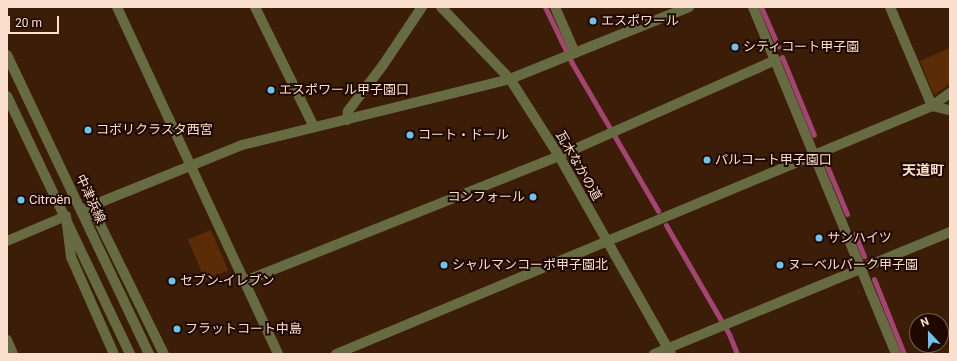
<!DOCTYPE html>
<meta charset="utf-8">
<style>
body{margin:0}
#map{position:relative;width:957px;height:361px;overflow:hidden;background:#3c1e08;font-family:Roboto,"Noto Sans JP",sans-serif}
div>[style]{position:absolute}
.green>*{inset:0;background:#5c2c06;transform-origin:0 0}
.stream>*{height:5px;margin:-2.5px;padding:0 2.5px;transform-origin:2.5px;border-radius:2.5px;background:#a44472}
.minor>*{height:10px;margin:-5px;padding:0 5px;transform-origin:5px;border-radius:5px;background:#676b41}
.tertiary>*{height:10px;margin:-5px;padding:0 5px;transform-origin:5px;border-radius:5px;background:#676b41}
.dots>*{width:11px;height:11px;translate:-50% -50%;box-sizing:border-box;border:2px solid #1f0800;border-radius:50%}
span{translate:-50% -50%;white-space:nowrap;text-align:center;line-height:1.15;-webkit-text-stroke:4px #1f0800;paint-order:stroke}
.poi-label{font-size:13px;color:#fadfce}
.left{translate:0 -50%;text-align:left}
.right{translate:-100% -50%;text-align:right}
.street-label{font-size:13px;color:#fadfce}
.neighbourhood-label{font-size:14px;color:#fadfce;font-weight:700}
.frame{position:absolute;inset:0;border:8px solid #fadfce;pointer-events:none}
.north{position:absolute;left:909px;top:313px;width:40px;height:40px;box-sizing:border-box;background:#1f0800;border:1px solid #775e52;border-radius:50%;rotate:338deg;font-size:11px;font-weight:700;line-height:16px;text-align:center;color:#fadfce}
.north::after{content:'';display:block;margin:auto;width:14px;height:18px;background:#6ac3f1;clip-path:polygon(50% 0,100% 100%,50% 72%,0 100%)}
.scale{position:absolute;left:8px;top:16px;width:51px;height:18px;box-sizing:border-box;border:2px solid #fadfce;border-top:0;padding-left:5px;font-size:12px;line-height:14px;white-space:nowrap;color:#fadfce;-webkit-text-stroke:3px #1f0800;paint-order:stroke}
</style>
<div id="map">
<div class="green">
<div style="clip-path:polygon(950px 48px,950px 84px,934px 95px,920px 61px)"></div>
<div style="left:211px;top:230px;width:44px;height:25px;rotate:67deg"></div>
</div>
<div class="stream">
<div style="left:545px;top:7px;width:62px;rotate:64.3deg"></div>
<div style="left:572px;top:63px;width:171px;rotate:59.8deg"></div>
<div style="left:761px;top:7px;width:43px;rotate:66.4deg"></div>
<div style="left:782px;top:57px;width:84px;rotate:67.7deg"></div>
<div style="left:827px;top:166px;width:52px;rotate:67.4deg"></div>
<div style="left:666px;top:225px;width:126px;rotate:60deg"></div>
<div style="left:729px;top:334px;width:22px;rotate:68deg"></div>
<div style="left:855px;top:234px;width:24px;rotate:68deg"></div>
<div style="left:874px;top:279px;width:81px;rotate:68.2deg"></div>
</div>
<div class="minor">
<div style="left:117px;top:7px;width:383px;rotate:65.1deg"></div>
<div style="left:255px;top:7px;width:134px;rotate:63.8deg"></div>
<div style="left:441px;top:7px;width:100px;rotate:46.2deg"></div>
<div style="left:510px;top:79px;width:91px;rotate:57.5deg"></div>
<div style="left:559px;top:156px;width:227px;rotate:60.5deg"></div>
<div style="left:555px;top:7px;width:50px;rotate:66.5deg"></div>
<div style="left:753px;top:7px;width:375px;rotate:67.6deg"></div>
<div style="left:890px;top:7px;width:108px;rotate:67deg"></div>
<div style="left:932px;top:106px;width:22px;rotate:-36deg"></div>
<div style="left:347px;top:120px;width:9px;rotate:-84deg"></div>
<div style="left:348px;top:111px;width:58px;rotate:-52.7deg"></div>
<div style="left:383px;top:65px;width:70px;rotate:-56.1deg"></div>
<div style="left:81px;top:210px;width:174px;rotate:-22deg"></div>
<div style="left:242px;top:145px;width:276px;rotate:-13.8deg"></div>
<div style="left:510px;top:79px;width:193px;rotate:-21.9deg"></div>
<div style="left:81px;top:210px;width:16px;rotate:22deg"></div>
<div style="left:96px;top:216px;width:154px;rotate:63.8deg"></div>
<div style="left:7px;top:241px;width:64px;rotate:-23deg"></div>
<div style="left:66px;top:216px;width:41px;rotate:83deg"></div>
<div style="left:71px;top:257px;width:106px;rotate:66.1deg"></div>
<div style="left:245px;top:281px;width:338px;rotate:-21.7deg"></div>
<div style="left:559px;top:156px;width:237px;rotate:-23.9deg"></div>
<div style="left:7px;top:340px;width:15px;rotate:67deg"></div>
<div style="left:654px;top:354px;width:320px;rotate:-22.4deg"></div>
</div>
<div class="tertiary">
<div style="left:7px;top:55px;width:331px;rotate:64.6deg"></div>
<div style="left:7px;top:96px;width:286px;rotate:64.5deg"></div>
<div style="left:336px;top:354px;width:646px;rotate:-22.59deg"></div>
<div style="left:932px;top:106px;width:18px;rotate:13deg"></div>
</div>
<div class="dots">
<div style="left:593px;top:21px;background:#6ac3f1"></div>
<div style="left:735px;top:47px;background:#6ac3f1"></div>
<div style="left:271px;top:90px;background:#6ac3f1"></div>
<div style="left:88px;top:130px;background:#6ac3f1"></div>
<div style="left:410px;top:135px;background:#6ac3f1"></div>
<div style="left:707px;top:160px;background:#6ac3f1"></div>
<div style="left:533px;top:197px;background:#6ac3f1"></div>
<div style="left:21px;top:200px;background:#6ac3f1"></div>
<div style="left:819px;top:238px;background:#6ac3f1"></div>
<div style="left:444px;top:265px;background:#6ac3f1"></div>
<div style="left:780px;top:265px;background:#6ac3f1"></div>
<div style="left:172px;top:281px;background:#6ac3f1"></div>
<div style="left:177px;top:329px;background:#6ac3f1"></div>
</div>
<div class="poi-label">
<span class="left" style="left:601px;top:21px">エスポワール</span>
<span class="left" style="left:743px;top:47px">シティコート甲子園</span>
<span class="left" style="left:279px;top:90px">エスポワール甲子園口</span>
<span class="left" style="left:96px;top:130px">コボリクラスタ西宮</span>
<span class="left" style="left:418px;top:135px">コート・ドール</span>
<span class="left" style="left:715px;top:160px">パルコート甲子園口</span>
<span class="right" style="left:525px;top:197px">コンフォール</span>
<span class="left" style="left:29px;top:200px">Citroën</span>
<span class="left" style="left:827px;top:238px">サンハイツ</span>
<span class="left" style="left:452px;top:265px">シャルマンコーポ甲子園北</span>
<span class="left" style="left:788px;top:265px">ヌーベルバーク甲子園</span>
<span class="left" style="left:180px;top:281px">セブン-イレブン</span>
<span class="left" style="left:185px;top:329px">フラットコート中島</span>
</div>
<div class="street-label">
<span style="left:578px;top:166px;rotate:60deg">瓦木なかの道</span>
<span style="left:90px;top:199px;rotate:65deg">中津浜線</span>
</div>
<div class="neighbourhood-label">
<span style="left:923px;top:170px">天道町</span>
</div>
<div class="frame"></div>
<div class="north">N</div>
<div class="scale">20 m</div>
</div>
